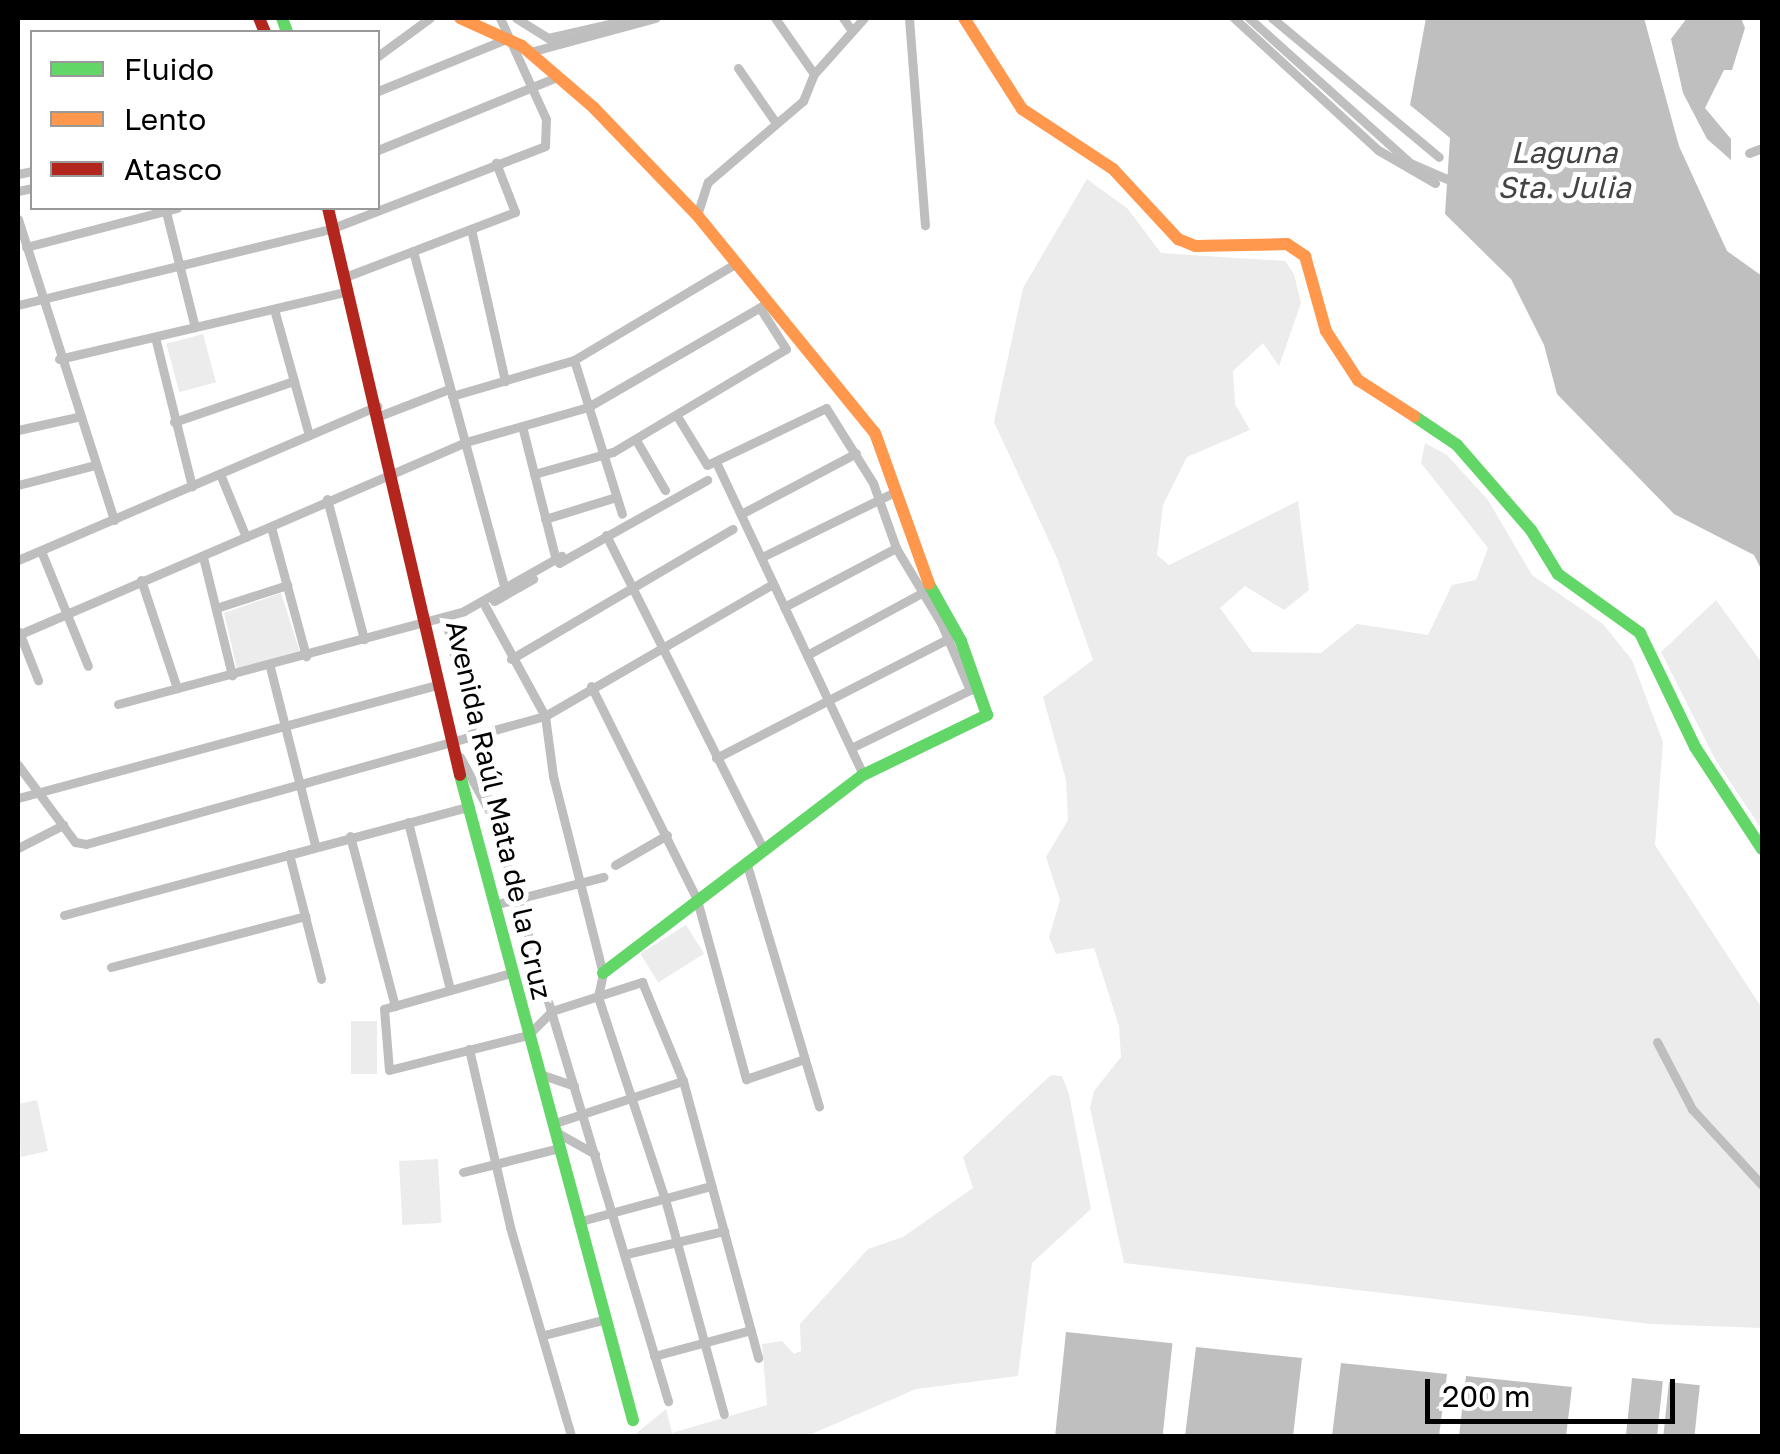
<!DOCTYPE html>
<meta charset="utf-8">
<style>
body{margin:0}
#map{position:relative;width:1780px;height:1454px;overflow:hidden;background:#fff;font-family:"Golos Text",sans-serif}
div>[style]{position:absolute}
.green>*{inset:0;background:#ececec;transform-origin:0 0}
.water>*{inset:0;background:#bfbfbf;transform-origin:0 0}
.canal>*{height:9px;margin:-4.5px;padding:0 4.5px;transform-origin:4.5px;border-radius:4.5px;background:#bfbfbf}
.street>*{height:9px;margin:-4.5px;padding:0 4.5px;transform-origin:4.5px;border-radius:4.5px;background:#bebebe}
.fast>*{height:12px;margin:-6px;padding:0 6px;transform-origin:6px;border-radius:6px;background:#63d668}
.slow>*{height:12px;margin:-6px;padding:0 6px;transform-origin:6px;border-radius:6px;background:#ff974d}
.jam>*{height:12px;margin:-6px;padding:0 6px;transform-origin:6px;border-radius:6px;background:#b3261e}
span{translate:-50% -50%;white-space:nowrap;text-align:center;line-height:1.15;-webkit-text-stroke:10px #fff;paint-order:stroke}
.street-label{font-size:28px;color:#000}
.water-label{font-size:30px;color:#444;font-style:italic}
.frame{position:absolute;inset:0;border:20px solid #000;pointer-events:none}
.legend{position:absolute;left:30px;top:30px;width:350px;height:180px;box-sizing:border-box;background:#fff;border:2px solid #999;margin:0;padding:12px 18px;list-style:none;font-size:30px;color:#000}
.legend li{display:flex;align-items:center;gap:20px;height:50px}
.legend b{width:50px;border:2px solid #999}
.scale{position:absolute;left:1425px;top:1379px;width:250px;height:45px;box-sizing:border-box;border:5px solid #000;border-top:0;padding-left:12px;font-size:30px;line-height:35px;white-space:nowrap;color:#000;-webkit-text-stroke:8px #fff;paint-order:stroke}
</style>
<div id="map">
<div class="green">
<div style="clip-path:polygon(1087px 179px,1128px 209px,1161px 253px,1285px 261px,1294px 274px,1301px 303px,1279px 366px,1263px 343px,1233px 371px,1235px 404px,1250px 430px,1187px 457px,1163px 505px,1157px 555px,1169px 565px,1298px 501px,1309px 590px,1284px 610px,1245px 586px,1220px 608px,1252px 652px,1321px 653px,1357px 624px,1428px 635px,1452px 585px,1476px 580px,1488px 548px,1421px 463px,1425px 443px,1447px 455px,1488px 500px,1532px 575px,1603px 624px,1632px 660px,1663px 742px,1655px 845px,1762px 1008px,1762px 1328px,1651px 1324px,1124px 1263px,1090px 1108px,1094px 1091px,1121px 1057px,1119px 1026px,1094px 948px,1056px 954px,1049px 937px,1060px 900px,1046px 857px,1068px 820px,1066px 780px,1043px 697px,1093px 660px,1057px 558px,994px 422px,1023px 288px)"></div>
<div style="left:203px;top:334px;width:50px;height:38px;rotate:75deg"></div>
<div style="clip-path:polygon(281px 593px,300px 652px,237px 669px,224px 613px)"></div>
<div style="clip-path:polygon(1716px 600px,1762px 663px,1762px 830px,1715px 759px,1661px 652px)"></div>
<div style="left:686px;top:925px;width:34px;height:54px;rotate:58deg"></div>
<div style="left:351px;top:1021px;width:26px;height:53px"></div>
<div style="clip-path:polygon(1051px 1075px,1062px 1076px,1069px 1094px,1091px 1209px,1032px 1263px,1018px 1376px,916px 1389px,807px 1436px,633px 1436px,666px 1409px,672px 1433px,767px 1405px,762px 1344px,782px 1341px,794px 1354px,801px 1351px,800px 1324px,868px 1249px,903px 1237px,973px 1188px,963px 1157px)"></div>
<div style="clip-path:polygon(37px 1100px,48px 1151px,21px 1157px,18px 1104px)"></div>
<div style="left:438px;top:1159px;width:64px;height:39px;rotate:87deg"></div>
</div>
<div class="water">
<div style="clip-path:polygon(1426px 18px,1644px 18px,1679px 146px,1727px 251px,1762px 276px,1762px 571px,1754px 555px,1674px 514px,1557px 394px,1544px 345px,1511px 279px,1445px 214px,1450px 138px,1410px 105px)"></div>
<div style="clip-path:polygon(1687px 18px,1741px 18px,1745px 28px,1732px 70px,1724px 70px,1705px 108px,1731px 139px,1731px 160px,1707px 139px,1683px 93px,1671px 39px)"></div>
<div style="left:1066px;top:1332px;width:107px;height:105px;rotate:6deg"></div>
<div style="clip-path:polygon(1196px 1347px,1302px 1358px,1293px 1436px,1185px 1436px)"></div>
<div style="clip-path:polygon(1341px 1363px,1447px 1374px,1439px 1436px,1332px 1436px)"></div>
<div style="clip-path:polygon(1466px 1376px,1572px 1387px,1566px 1436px,1459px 1436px)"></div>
<div style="left:1632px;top:1378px;width:31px;height:58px;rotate:6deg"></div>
<div style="left:1669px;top:1382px;width:31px;height:54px;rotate:6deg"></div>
</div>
<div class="canal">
<div style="left:516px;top:18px;width:38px;rotate:32deg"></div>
<div style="left:548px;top:38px;width:89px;rotate:-12.9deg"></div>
<div style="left:1249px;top:18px;width:217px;rotate:42deg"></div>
<div style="left:1410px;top:163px;width:40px;rotate:23.4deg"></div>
<div style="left:18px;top:174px;width:14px;rotate:-12deg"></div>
</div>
<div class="street">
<div style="left:775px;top:18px;width:68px;rotate:55.1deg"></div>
<div style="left:843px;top:18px;width:16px;rotate:55deg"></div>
<div style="left:909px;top:18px;width:208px;rotate:85.6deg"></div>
<div style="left:1234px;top:18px;width:195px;rotate:42.5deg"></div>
<div style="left:1378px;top:150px;width:66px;rotate:30.1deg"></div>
<div style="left:1272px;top:18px;width:217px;rotate:39.8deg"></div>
<div style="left:530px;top:52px;width:130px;rotate:-15.2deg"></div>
<div style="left:378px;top:56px;width:64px;rotate:-36.2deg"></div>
<div style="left:738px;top:68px;width:67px;rotate:55.4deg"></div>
<div style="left:378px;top:91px;width:138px;rotate:-22.1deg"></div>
<div style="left:378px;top:150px;width:193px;rotate:-22.2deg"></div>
<div style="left:1749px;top:153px;width:14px;rotate:-21deg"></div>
<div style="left:18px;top:191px;width:14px;rotate:-12deg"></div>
<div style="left:165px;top:208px;width:123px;rotate:75.9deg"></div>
<div style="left:697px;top:215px;width:35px;rotate:-72deg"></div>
<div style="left:708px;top:182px;width:125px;rotate:-40.5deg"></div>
<div style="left:803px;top:101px;width:29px;rotate:-68deg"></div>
<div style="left:814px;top:74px;width:75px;rotate:-48.2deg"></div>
<div style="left:18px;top:219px;width:316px;rotate:72.3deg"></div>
<div style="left:471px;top:229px;width:156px;rotate:77.4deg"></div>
<div style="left:26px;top:247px;width:156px;rotate:-14.5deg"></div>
<div style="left:413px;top:251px;width:347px;rotate:74.8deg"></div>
<div style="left:345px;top:277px;width:182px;rotate:-20.9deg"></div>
<div style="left:515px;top:212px;width:53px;rotate:-111.2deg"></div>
<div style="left:18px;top:305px;width:324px;rotate:-13.7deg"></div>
<div style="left:333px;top:228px;width:227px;rotate:-21.1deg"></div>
<div style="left:545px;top:146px;width:27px;rotate:-88deg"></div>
<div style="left:546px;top:119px;width:111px;rotate:-114.5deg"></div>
<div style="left:274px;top:309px;width:131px;rotate:74.5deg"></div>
<div style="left:155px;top:337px;width:154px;rotate:76.1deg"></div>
<div style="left:59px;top:359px;width:297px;rotate:-13.2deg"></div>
<div style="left:574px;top:360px;width:161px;rotate:72.7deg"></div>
<div style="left:452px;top:396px;width:127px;rotate:-16.4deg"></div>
<div style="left:574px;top:360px;width:190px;rotate:-30.8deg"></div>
<div style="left:379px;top:416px;width:75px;rotate:-21.1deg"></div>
<div style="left:677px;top:416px;width:57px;rotate:58.5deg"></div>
<div style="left:707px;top:465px;width:132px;rotate:-25.6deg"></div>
<div style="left:826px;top:408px;width:89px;rotate:57.9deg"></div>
<div style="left:873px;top:483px;width:69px;rotate:70.5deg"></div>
<div style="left:896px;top:548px;width:87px;rotate:59deg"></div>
<div style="left:941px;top:623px;width:73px;rotate:66.6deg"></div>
<div style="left:174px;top:422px;width:127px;rotate:-18.9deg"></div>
<div style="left:522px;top:426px;width:138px;rotate:75.8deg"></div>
<div style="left:18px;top:430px;width:60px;rotate:-12.4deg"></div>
<div style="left:636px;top:440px;width:58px;rotate:59.9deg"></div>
<div style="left:716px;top:462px;width:346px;rotate:64.8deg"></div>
<div style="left:220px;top:474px;width:68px;rotate:67.6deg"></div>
<div style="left:534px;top:474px;width:82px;rotate:-15.6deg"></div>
<div style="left:613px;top:452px;width:201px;rotate:-30.8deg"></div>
<div style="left:786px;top:349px;width:49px;rotate:-122.4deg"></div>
<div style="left:18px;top:485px;width:80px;rotate:-14.6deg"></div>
<div style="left:327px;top:499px;width:145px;rotate:75.2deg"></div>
<div style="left:741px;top:514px;width:130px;rotate:-27.9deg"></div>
<div style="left:545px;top:519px;width:74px;rotate:-17.2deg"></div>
<div style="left:271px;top:527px;width:134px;rotate:74.8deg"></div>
<div style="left:606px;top:535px;width:352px;rotate:63.4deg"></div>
<div style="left:41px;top:551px;width:124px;rotate:67.8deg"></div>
<div style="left:203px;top:557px;width:122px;rotate:76.2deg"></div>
<div style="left:762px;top:557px;width:150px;rotate:-26.1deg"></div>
<div style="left:18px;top:560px;width:391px;rotate:-23.2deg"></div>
<div style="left:559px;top:563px;width:170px;rotate:-29.3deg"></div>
<div style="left:141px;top:580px;width:114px;rotate:71.6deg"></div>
<div style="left:494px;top:601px;width:45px;rotate:-29.4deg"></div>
<div style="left:485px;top:606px;width:125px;rotate:61.4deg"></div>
<div style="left:545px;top:716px;width:61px;rotate:82.4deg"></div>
<div style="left:553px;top:776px;width:203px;rotate:75.8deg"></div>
<div style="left:603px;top:973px;width:25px;rotate:102deg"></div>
<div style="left:598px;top:997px;width:213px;rotate:71.7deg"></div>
<div style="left:665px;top:1199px;width:223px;rotate:74.7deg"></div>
<div style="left:784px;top:607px;width:127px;rotate:-27.8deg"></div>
<div style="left:216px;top:608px;width:75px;rotate:-17.9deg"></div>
<div style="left:445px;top:617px;width:199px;rotate:76.7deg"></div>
<div style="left:19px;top:632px;width:52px;rotate:68.4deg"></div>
<div style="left:18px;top:635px;width:488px;rotate:-23.3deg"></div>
<div style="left:466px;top:442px;width:127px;rotate:-16deg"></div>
<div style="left:588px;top:407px;width:203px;rotate:-30.1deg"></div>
<div style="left:807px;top:655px;width:128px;rotate:-28.4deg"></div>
<div style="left:511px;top:659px;width:257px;rotate:-30.4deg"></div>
<div style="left:270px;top:667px;width:184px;rotate:75.8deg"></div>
<div style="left:591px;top:686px;width:239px;rotate:63.6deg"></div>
<div style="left:697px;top:900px;width:186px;rotate:74.7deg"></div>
<div style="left:746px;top:1079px;width:61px;rotate:-19deg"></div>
<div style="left:118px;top:704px;width:358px;rotate:-15deg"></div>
<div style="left:464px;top:611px;width:112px;rotate:-29.6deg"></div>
<div style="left:851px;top:748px;width:135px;rotate:-26deg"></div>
<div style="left:460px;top:757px;width:69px;rotate:61.6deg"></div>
<div style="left:493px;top:818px;width:609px;rotate:73.29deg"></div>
<div style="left:716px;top:758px;width:262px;rotate:-27.2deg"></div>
<div style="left:18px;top:765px;width:96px;rotate:53.5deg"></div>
<div style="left:75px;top:842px;width:11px;rotate:10deg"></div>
<div style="left:86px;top:844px;width:477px;rotate:-15.6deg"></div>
<div style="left:545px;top:716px;width:263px;rotate:-30.1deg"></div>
<div style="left:18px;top:798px;width:437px;rotate:-15.1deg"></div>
<div style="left:408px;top:822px;width:172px;rotate:75.9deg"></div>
<div style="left:350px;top:836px;width:176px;rotate:75.2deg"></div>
<div style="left:18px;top:848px;width:51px;rotate:-27.1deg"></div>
<div style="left:289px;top:854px;width:129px;rotate:75.6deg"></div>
<div style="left:615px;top:865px;width:60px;rotate:-30deg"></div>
<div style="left:747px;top:865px;width:252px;rotate:73.4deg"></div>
<div style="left:493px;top:905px;width:114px;rotate:-14.3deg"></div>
<div style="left:64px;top:915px;width:420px;rotate:-15deg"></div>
<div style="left:111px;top:967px;width:201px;rotate:-14.7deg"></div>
<div style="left:511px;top:973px;width:132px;rotate:164.2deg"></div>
<div style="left:384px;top:1009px;width:61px;rotate:85.3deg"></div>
<div style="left:389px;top:1070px;width:143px;rotate:-14.1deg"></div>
<div style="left:528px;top:1035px;width:34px;rotate:-45deg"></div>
<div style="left:552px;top:1011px;width:95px;rotate:-17.9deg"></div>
<div style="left:642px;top:982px;width:107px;rotate:67.5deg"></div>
<div style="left:683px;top:1081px;width:287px;rotate:74.8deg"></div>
<div style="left:1657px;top:1042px;width:76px;rotate:62.4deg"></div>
<div style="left:1692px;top:1109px;width:103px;rotate:47.4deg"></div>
<div style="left:469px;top:1049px;width:183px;rotate:77deg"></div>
<div style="left:510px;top:1227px;width:218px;rotate:73.7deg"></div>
<div style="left:540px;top:1074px;width:36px;rotate:19deg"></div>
<div style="left:555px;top:1123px;width:135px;rotate:-18.2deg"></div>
<div style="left:556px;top:1132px;width:45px;rotate:29.4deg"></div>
<div style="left:463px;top:1172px;width:100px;rotate:-13.9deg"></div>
<div style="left:581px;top:1221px;width:135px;rotate:-15.1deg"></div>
<div style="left:626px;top:1254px;width:101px;rotate:-13.2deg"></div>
<div style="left:544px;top:1335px;width:65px;rotate:-14.3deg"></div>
<div style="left:654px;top:1356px;width:100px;rotate:-15deg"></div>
</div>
<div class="fast">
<div style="left:282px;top:18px;width:15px;rotate:70deg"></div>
<div style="left:1414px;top:416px;width:52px;rotate:34deg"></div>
<div style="left:1457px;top:445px;width:113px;rotate:49deg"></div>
<div style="left:1531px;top:530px;width:52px;rotate:58.5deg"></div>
<div style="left:1558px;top:574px;width:101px;rotate:35.7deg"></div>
<div style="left:1640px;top:633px;width:127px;rotate:64.2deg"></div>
<div style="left:1695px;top:747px;width:122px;rotate:56.7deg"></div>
<div style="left:460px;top:775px;width:668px;rotate:74.99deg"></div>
<div style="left:603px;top:973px;width:327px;rotate:-37.3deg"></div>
<div style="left:863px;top:775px;width:138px;rotate:-25.8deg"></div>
<div style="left:987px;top:715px;width:78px;rotate:-109.4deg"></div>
<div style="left:961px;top:641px;width:65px;rotate:-119.3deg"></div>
</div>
<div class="slow">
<div style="left:460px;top:18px;width:68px;rotate:24.3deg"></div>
<div style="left:522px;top:46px;width:94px;rotate:40.7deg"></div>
<div style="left:593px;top:107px;width:150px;rotate:46.1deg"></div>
<div style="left:697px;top:215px;width:281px;rotate:50.8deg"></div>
<div style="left:875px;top:433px;width:160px;rotate:70.3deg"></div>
<div style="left:964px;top:18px;width:108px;rotate:57.5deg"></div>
<div style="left:1022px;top:109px;width:109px;rotate:33.4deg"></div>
<div style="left:1113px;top:169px;width:96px;rotate:47.1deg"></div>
<div style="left:1178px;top:239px;width:18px;rotate:22deg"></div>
<div style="left:1195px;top:246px;width:92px;rotate:-1.2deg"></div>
<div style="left:1287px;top:244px;width:22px;rotate:34deg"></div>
<div style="left:1305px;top:256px;width:78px;rotate:74.4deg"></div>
<div style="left:1326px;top:331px;width:59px;rotate:56.9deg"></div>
<div style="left:1358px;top:380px;width:67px;rotate:32.7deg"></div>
</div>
<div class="jam">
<div style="left:259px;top:18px;width:15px;rotate:67deg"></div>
<div style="left:328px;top:208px;width:582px;rotate:76.89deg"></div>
</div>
<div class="street-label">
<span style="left:499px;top:810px;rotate:77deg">Avenida Raúl Mata de la Cruz</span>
</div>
<div class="water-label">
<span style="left:1564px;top:169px">Laguna<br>Sta. Julia</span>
</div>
<div class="frame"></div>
<ul class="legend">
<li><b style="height:12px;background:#63d668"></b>Fluido</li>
<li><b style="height:12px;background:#ff974d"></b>Lento</li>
<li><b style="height:12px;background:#b3261e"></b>Atasco</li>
</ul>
<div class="scale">200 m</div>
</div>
